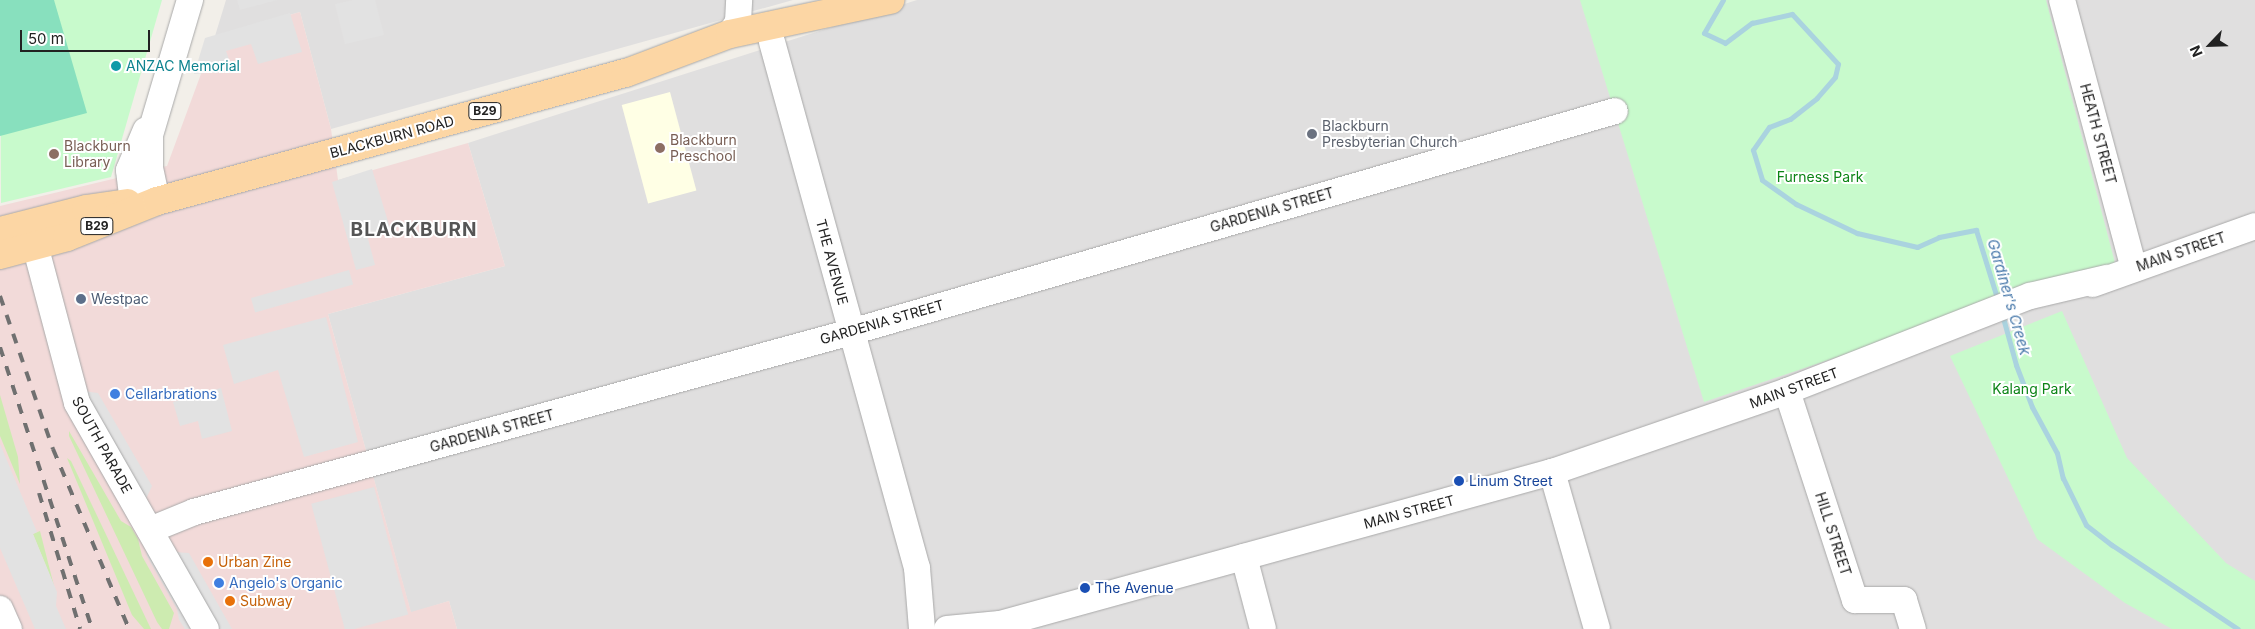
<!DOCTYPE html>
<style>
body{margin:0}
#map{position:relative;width:2255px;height:629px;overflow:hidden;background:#f2efe9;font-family:Inter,sans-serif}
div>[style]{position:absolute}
.residential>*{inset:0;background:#e0dfdf}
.commercial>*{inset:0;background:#f2dad9}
.education>*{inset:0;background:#ffffe5;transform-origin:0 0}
.grass>*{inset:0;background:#cdebb0}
.park>*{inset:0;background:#c8facc}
.pitch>*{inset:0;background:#88e0be}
.parking>*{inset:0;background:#e2e2e2;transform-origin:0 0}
.stream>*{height:5px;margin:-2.5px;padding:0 2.5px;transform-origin:2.5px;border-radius:2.5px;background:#aad3df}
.roads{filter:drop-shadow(0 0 1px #a9a9a9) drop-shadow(0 0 1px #a9a9a9)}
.minor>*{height:26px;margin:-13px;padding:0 13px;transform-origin:13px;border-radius:13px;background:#fff}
.major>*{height:28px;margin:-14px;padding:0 14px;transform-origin:14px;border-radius:14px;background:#fcd6a4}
.rail>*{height:4px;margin-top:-2px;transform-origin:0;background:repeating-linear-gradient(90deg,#707070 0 10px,transparent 0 20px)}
.dots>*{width:14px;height:14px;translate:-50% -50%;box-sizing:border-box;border:2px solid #fff;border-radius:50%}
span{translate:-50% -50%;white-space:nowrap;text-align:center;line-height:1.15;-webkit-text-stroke:4px #fff;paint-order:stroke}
.shield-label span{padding:1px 4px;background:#fff;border:1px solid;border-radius:4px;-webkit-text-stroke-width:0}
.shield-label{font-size:12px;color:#222;font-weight:700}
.culture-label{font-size:14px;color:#0d838f}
.left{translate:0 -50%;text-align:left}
.worship-label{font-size:14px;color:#5b616d}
.street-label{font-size:14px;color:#222}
.education-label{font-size:14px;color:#785e54}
.park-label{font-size:14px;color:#0c8416}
.service-label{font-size:14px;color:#4e5e75}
.shop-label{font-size:14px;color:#366cbe}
.transit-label{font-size:14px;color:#164399}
.food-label{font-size:14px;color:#c56008}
.water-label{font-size:15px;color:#4a7aab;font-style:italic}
.district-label{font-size:19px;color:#555;font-weight:700;letter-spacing:1px}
.north{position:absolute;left:2185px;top:20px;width:50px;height:50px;-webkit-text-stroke:4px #fff;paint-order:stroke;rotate:246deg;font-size:14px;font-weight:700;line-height:20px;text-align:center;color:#222}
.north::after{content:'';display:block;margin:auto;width:18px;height:22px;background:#222;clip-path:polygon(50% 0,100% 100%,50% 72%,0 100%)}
.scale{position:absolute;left:20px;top:30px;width:130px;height:22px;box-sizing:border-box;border:2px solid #222;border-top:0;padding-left:6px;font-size:15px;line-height:18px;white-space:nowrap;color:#222;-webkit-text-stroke:4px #fff;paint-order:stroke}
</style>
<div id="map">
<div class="residential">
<div style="clip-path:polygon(226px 0,793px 0,331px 129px,300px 12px,215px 36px)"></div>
<div style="clip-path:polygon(917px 0,2255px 0,2255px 629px,457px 629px,449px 601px,411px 613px,328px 314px,505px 266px,468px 143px)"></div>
</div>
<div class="commercial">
<div style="clip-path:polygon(300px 12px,331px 129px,338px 180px,468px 143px,505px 266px,328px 314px,411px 612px,449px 601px,457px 629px,0 629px,0 206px,167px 166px,215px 36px)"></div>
</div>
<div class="education">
<div style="left:670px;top:92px;width:102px;height:50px;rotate:75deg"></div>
</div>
<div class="grass">
<div style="clip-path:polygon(0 395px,18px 457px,20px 484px,0 436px)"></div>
<div style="clip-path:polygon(69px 431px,121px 521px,131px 527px,138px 539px,142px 556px,174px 613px,169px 629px,162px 629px,157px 622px,69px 436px)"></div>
<div style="clip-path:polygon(67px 458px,71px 461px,151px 629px,144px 629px,132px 615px)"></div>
<div style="clip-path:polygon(40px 531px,54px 586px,33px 534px)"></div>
</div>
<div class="park">
<div style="clip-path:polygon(0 0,162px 0,111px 177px,1px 203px)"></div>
<div style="clip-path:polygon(1580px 0,2046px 0,2115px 263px,1704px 402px)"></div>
<div style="clip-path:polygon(2062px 311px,2127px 458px,2226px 563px,2255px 581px,2255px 629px,2172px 629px,2125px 603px,2037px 539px,1950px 356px)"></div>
</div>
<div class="pitch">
<div style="clip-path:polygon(0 0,54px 0,87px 113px,0 136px)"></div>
</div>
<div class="parking">
<div style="clip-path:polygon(237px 0,277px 0,240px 10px)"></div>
<div style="clip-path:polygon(353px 0,375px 0,384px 35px,345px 44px,335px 4px)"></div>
<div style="clip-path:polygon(290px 13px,302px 52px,258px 64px,251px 44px,226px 51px,233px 71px,194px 74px,205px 38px)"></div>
<div style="clip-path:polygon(372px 169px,390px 228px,367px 235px,375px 265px,356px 270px,332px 182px)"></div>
<div style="left:349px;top:270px;width:15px;height:102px;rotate:74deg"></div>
<div style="clip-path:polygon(326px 317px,358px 442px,304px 457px,278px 370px,234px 384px,223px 345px)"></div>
<div style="clip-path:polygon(221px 388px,232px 431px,202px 439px,198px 421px,180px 426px,173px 402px)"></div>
<div style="clip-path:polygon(83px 391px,98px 393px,152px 486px,145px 501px)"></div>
<div style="clip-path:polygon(0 444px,37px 532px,33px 534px,57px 592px,56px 606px,66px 629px,35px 629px,0 548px)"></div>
<div style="left:374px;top:487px;width:132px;height:65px;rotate:75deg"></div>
<div style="clip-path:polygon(146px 544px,194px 629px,185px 629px,179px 620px,177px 609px,147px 556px)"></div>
<div style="clip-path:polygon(174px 552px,189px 553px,232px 629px,218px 629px)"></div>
</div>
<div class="stream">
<div style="left:1723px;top:0;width:38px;rotate:120deg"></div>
<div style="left:1704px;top:33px;width:23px;rotate:25deg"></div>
<div style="left:1725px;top:43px;width:34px;rotate:-37deg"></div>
<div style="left:1752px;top:23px;width:41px;rotate:-12.7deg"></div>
<div style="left:1792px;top:14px;width:68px;rotate:47.4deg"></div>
<div style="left:1838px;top:64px;width:13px;rotate:103deg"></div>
<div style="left:1835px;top:77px;width:28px;rotate:131deg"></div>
<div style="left:1817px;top:98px;width:34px;rotate:142deg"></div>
<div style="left:1790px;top:119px;width:22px;rotate:159deg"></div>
<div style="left:1769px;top:127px;width:28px;rotate:125deg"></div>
<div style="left:1753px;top:150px;width:31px;rotate:73deg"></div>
<div style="left:1762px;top:180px;width:42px;rotate:35.2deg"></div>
<div style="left:1796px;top:204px;width:68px;rotate:25.4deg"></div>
<div style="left:1857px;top:233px;width:62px;rotate:13.1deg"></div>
<div style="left:1917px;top:247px;width:24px;rotate:-24deg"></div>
<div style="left:1939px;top:237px;width:38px;rotate:-11deg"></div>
<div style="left:1976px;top:230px;width:74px;rotate:72.8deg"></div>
<div style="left:2002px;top:314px;width:53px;rotate:74.6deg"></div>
<div style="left:2016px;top:365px;width:45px;rotate:69.1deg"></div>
<div style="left:2032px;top:407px;width:52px;rotate:61.5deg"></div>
<div style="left:2057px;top:453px;width:26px;rotate:77deg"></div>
<div style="left:2063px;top:478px;width:52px;rotate:63.9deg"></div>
<div style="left:2086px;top:525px;width:33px;rotate:38deg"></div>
<div style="left:2112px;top:545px;width:151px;rotate:33.7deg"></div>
</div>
<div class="roads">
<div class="minor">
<div style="left:2062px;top:0;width:278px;rotate:75deg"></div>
<div style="left:730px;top:34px;width:14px;rotate:-56deg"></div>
<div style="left:738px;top:22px;width:22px;rotate:-87deg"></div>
<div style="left:772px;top:42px;width:546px;rotate:74.59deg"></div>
<div style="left:917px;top:568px;width:61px;rotate:85.3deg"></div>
<div style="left:157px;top:201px;width:35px;rotate:-102deg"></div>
<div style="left:150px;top:167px;width:32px;rotate:-90deg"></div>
<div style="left:150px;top:135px;width:141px;rotate:-73.5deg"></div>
<div style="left:133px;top:203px;width:33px;rotate:-97deg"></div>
<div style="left:129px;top:170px;width:43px;rotate:-67deg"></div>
<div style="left:35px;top:245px;width:163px;rotate:75.1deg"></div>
<div style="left:77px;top:403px;width:260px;rotate:60.3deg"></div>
<div style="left:2093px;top:284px;width:172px;rotate:-19.7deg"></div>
<div style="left:1787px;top:391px;width:220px;rotate:72deg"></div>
<div style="left:1855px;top:600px;width:49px"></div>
<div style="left:1904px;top:600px;width:30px;rotate:73deg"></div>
<div style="left:1552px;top:472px;width:163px;rotate:74deg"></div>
<div style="left:150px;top:530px;width:48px;rotate:-22.2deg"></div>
<div style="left:194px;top:512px;width:681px;rotate:-15.32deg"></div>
<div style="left:851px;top:332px;width:795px;rotate:-16.13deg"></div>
<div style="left:1244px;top:557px;width:74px;rotate:75.2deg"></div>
<div style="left:0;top:609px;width:22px;rotate:66deg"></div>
<div style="left:947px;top:629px;width:53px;rotate:-5.4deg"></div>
<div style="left:1000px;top:624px;width:573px;rotate:-15.4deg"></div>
<div style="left:1552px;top:472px;width:249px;rotate:-19deg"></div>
<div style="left:1787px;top:391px;width:261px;rotate:-21.4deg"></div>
<div style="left:2030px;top:296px;width:79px;rotate:-13.2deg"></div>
</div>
<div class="major">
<div style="left:0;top:231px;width:89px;rotate:-14.3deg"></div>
<div style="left:86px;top:209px;width:42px;rotate:-8.1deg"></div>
<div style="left:0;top:255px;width:69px;rotate:-15deg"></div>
<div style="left:67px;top:237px;width:97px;rotate:-21.8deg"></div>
<div style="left:157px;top:201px;width:486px;rotate:-15.3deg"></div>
<div style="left:626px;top:73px;width:111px;rotate:-20.6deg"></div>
<div style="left:730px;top:34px;width:164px;rotate:-12deg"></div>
</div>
</div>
<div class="rail">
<div style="left:0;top:296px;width:162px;rotate:70.9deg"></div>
<div style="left:53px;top:449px;width:195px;rotate:67.1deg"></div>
<div style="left:0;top:347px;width:297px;rotate:71.9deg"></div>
<div style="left:39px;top:493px;width:142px;rotate:73.2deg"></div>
</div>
<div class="dots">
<div style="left:116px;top:66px;background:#0f9aa8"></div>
<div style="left:1312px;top:134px;background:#6b7280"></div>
<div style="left:660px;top:148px;background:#8d6e63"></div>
<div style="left:54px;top:154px;background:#8d6e63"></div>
<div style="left:81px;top:299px;background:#5c6f8a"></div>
<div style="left:115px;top:394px;background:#3f7fe0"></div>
<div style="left:1459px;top:481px;background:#1a4fb4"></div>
<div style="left:208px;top:562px;background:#e8710a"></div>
<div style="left:219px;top:583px;background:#3f7fe0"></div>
<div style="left:1085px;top:588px;background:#1a4fb4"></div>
<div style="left:230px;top:601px;background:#e8710a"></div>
</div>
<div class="shield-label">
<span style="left:485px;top:111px">B29</span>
<span style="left:97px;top:226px">B29</span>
</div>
<div class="culture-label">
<span class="left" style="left:126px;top:66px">ANZAC Memorial</span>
</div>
<div class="worship-label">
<span class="left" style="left:1322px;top:134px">Blackburn<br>Presbyterian Church</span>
</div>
<div class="street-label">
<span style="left:2098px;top:134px;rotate:75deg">HEATH STREET</span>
<span style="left:392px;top:137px;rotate:-15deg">BLACKBURN ROAD</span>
<span style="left:1272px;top:210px;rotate:-16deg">GARDENIA STREET</span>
<span style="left:2181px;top:252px;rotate:-19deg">MAIN STREET</span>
<span style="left:832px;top:262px;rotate:75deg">THE AVENUE</span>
<span style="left:882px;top:322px;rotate:-16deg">GARDENIA STREET</span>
<span style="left:1794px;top:388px;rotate:-20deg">MAIN STREET</span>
<span style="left:492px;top:431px;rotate:-15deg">GARDENIA STREET</span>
<span style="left:102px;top:445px;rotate:61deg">SOUTH PARADE</span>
<span style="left:1409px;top:512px;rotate:-15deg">MAIN STREET</span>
<span style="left:1833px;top:534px;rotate:72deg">HILL STREET</span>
</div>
<div class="education-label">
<span class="left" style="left:670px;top:148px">Blackburn<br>Preschool</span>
<span class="left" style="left:64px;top:154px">Blackburn<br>Library</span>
</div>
<div class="park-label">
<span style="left:1820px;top:177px">Furness Park</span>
<span style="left:2032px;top:389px">Kalang Park</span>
</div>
<div class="service-label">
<span class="left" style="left:91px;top:299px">Westpac</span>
</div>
<div class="shop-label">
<span class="left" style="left:125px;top:394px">Cellarbrations</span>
<span class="left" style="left:229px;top:583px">Angelo's Organic</span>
</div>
<div class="transit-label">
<span class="left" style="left:1469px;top:481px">Linum Street</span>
<span class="left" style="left:1095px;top:588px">The Avenue</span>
</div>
<div class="food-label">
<span class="left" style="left:218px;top:562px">Urban Zine</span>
<span class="left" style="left:240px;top:601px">Subway</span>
</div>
<div class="water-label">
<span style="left:2009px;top:297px;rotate:74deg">Gardiner's Creek</span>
</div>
<div class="district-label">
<span style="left:414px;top:230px">BLACKBURN</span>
</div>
<div class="north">N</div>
<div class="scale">50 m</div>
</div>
